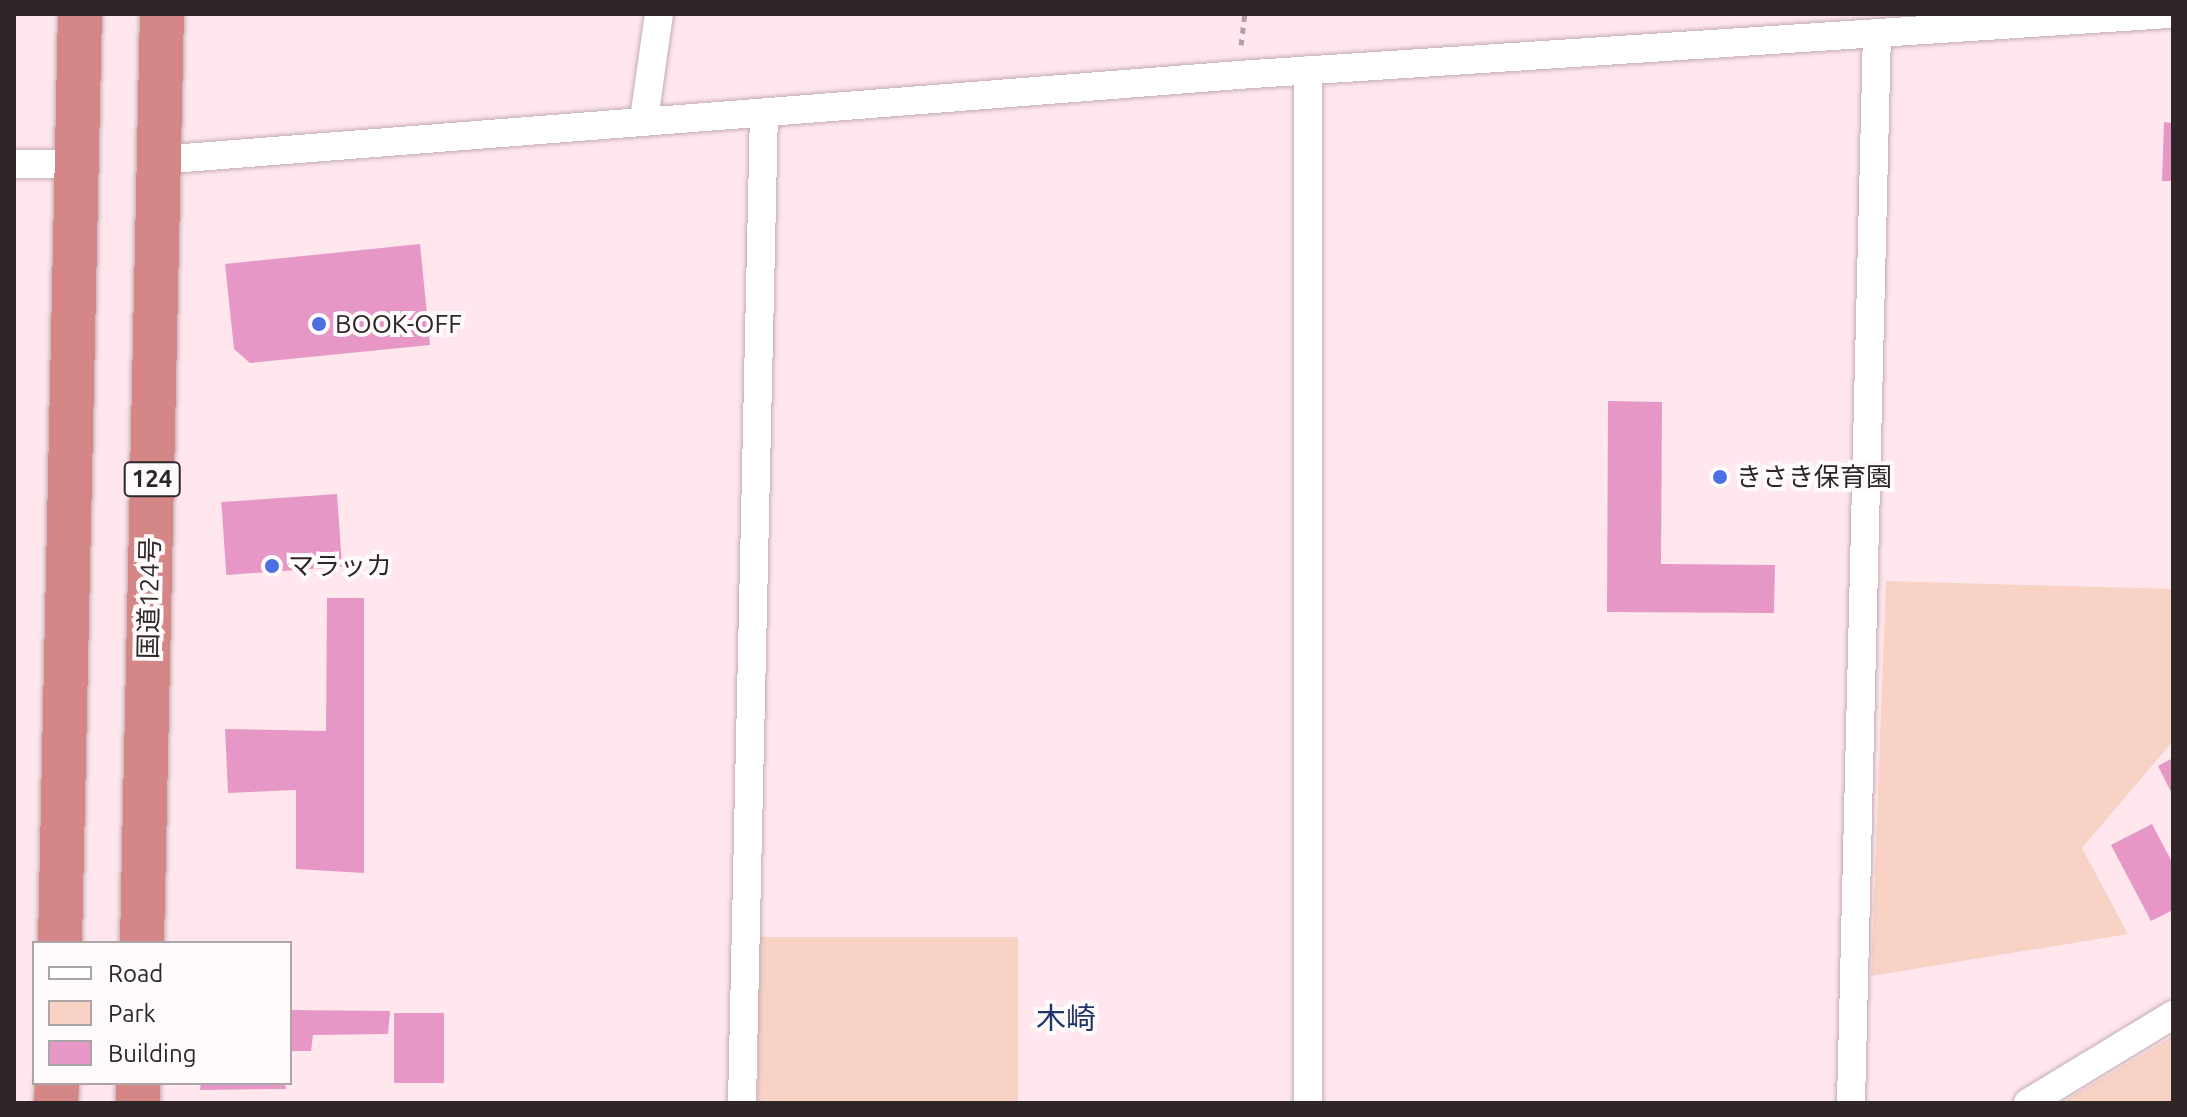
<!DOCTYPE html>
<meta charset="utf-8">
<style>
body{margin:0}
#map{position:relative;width:2187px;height:1117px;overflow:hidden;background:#ffe7ed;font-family:Ubuntu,"Noto Sans JP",sans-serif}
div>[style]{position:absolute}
.green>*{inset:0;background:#f7d2c5;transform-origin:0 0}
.building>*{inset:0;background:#e697c6;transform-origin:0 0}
.path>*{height:5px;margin-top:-2.5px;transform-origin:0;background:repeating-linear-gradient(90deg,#b19fa3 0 6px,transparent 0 12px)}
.roads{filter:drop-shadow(0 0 2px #c2acb1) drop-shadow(0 0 2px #c2acb1)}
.minor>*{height:28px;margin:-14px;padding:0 14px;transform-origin:14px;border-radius:14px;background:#fff}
.trunk>*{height:44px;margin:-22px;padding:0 22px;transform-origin:22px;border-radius:22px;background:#d48786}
.dots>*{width:22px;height:22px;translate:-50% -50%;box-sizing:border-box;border:4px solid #fffafb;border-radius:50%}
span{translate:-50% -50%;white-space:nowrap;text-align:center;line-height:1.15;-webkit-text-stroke:8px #fffafb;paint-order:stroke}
.shield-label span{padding:2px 6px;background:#fffafb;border:2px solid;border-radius:6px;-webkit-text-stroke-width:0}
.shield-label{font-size:24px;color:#2f2628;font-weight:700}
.poi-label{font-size:26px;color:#2f2628}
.left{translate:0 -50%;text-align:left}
.street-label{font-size:26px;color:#2f2628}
.quarter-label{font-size:30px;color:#21336b}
.frame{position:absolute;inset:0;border:16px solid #2f2628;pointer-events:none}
.legend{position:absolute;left:32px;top:941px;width:260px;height:144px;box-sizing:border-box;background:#fffafb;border:2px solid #aca5a7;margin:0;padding:10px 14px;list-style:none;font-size:24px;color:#2f2628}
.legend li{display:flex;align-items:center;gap:16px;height:40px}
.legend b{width:40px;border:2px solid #aca5a7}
</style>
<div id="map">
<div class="green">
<div style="clip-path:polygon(1886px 581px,2173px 589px,2173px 741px,2082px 848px,2128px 934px,1871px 976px)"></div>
<div style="left:758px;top:937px;width:260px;height:166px"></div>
<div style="clip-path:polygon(2173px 1036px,2173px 1103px,2061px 1103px)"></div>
</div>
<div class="building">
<div style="clip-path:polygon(2164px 122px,2173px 123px,2173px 181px,2162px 181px)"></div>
<div style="clip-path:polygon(420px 244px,430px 345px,250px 363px,234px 349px,225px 264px)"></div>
<div style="clip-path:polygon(1608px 401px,1662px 402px,1661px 564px,1775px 565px,1774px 613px,1607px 612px)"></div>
<div style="left:337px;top:494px;width:73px;height:116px;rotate:86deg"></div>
<div style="clip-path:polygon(327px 598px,364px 598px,364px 873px,296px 869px,296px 790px,228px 793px,225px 729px,326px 731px)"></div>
<div style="clip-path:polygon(2173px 758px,2173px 796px,2158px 766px)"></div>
<div style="clip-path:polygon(2152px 824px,2173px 864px,2173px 910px,2151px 921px,2111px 845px)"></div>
<div style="clip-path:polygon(290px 1010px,390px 1011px,388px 1034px,313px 1035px,311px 1051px,290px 1051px)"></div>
<div style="left:444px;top:1013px;width:70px;height:50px;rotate:90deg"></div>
<div style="clip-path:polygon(201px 1083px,285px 1083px,286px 1089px,200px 1090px)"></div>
</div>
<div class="path">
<div style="left:1241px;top:45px;width:31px;rotate:-83deg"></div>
</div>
<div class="roads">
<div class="minor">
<div style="left:1308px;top:70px;width:1033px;rotate:90deg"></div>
<div style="left:644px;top:119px;width:106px;rotate:-81.9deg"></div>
<div style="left:159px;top:160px;width:1082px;rotate:-4.5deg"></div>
<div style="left:1238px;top:75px;width:933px;rotate:-3.75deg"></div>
<div style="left:14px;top:164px;width:63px"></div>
<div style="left:742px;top:1103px;width:990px;rotate:-88.73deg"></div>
<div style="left:1851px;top:1103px;width:1069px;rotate:-88.61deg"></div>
<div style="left:2028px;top:1103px;width:170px;rotate:-31.3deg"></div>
</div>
<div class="trunk">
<div style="left:60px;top:943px;width:929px;rotate:-88.77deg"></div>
<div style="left:142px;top:943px;width:929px;rotate:-88.77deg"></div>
<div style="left:56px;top:1103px;width:20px;rotate:-87deg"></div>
<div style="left:138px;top:1103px;width:20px;rotate:-90deg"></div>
</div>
</div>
<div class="dots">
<div style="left:319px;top:324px;background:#4c70e4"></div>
<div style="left:1720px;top:477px;background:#4c70e4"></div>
<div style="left:272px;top:566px;background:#4c70e4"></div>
</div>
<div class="shield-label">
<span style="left:152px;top:479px">124</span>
</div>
<div class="poi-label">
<span class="left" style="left:335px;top:324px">BOOK-OFF</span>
<span class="left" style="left:1736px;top:477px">きさき保育園</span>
<span class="left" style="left:288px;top:566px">マラッカ</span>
</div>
<div class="street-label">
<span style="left:149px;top:598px;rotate:-89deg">国道124号</span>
</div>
<div class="quarter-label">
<span style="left:1066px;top:1018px">木崎</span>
</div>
<div class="frame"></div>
<ul class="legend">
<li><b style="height:10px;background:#fff"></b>Road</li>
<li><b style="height:22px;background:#f7d2c5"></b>Park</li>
<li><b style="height:22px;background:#e697c6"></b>Building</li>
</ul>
</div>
